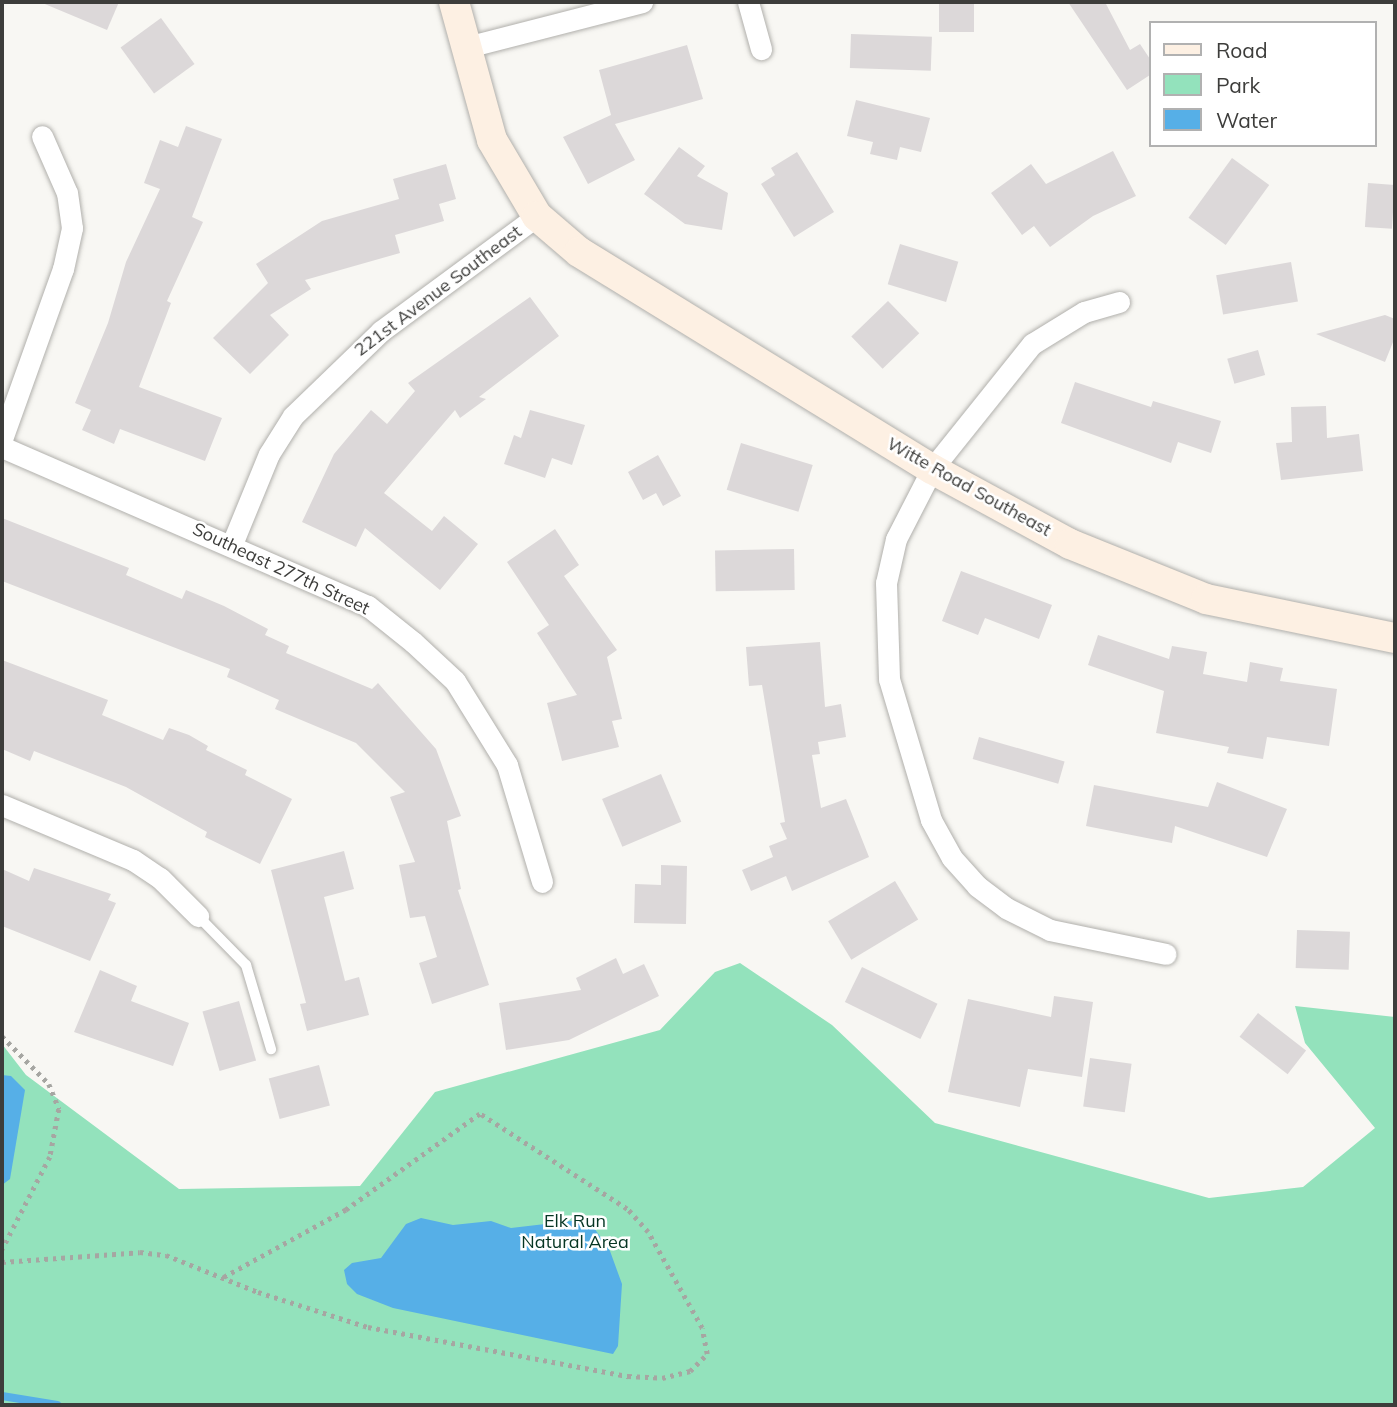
<!DOCTYPE html>
<style>
body{margin:0}
#map{position:relative;width:1397px;height:1407px;overflow:hidden;background:#f8f7f3;font-family:Mulish,sans-serif}
div>[style]{position:absolute}
.green>*{inset:0;background:#93e2bc}
.water>*{inset:0;background:#56afe7}
.stream>*{height:8px;margin:-4px;padding:0 4px;transform-origin:4px;border-radius:4px;background:#56afe7}
.building>*{inset:0;background:#dcd8d9;transform-origin:0 0}
.path>*{height:4.5px;margin-top:-2.25px;transform-origin:0;background:repeating-linear-gradient(90deg,#a6a6a2 0 3.5px,transparent 0 8.5px)}
.roads{filter:drop-shadow(0 0 2px #b1b0ac) drop-shadow(0 0 2px #b1b0ac)}
.lane>*{height:10px;margin:-5px;padding:0 5px;transform-origin:5px;border-radius:5px;background:#fff}
.street>*{height:21px;margin:-10.5px;padding:0 10.5px;transform-origin:10.5px;border-radius:10.5px;background:#fff}
.secondary>*{height:30px;margin:-15px;padding:0 15px;transform-origin:15px;border-radius:15px;background:#fdf0e3}
span{translate:-50% -50%;white-space:nowrap;text-align:center;line-height:1.15;-webkit-text-stroke:5px #fff;paint-order:stroke}
.street-label{font-size:18px;color:#3d3d3b}
.park-label{font-size:18px;color:#053523}
.frame{position:absolute;inset:0;border:4px solid #3d3d3b;pointer-events:none}
.legend{position:absolute;left:1149px;top:21px;width:228px;height:126px;box-sizing:border-box;background:#fff;border:2px solid #b1b1b1;margin:0;padding:9px 12px;list-style:none;font-size:21px;color:#3d3d3b}
.legend li{display:flex;align-items:center;gap:14px;height:35px}
.legend b{width:35px;border:2px solid #b1b1b1}
</style>
<div id="map">
<div class="green">
<div style="clip-path:polygon(740px 963px,832px 1025px,935px 1123px,1209px 1198px,1303px 1187px,1375px 1128px,1305px 1043px,1295px 1006px,1395px 1017px,1395px 1405px,2px 1405px,2px 1044px,26px 1075px,179px 1189px,360px 1186px,435px 1092px,660px 1030px,715px 972px)"></div>
</div>
<div class="water">
<div style="clip-path:polygon(2px 1075px,11px 1076px,25px 1090px,10px 1179px,2px 1185px)"></div>
<div style="clip-path:polygon(421px 1218px,453px 1225px,491px 1221px,511px 1228px,588px 1219px,610px 1251px,622px 1284px,618px 1346px,613px 1354px,393px 1308px,357px 1294px,347px 1284px,344px 1270px,352px 1263px,381px 1258px,406px 1224px)"></div>
</div>
<div class="stream">
<div style="left:2px;top:1396px;width:56px;rotate:9.3deg"></div>
</div>
<div class="building">
<div style="clip-path:polygon(40px 2px,119px 2px,107px 30px)"></div>
<div style="left:939px;top:2px;width:35px;height:30px"></div>
<div style="clip-path:polygon(1068px 2px,1105px 2px,1130px 50px,1140px 44px,1150px 59px,1150px 75px,1127px 90px)"></div>
<div style="left:161px;top:18px;width:57px;height:50px;rotate:54deg"></div>
<div style="left:851px;top:34px;width:81px;height:34px;rotate:2deg"></div>
<div style="clip-path:polygon(687px 45px,703px 99px,615px 124px,635px 160px,588px 184px,563px 137px,611px 115px,599px 70px)"></div>
<div style="clip-path:polygon(856px 100px,930px 118px,921px 152px,900px 147px,897px 160px,870px 154px,873px 142px,847px 136px)"></div>
<div style="clip-path:polygon(186px 126px,222px 139px,192px 217px,203px 222px,167px 301px,171px 303px,139px 387px,222px 418px,205px 461px,120px 429px,114px 444px,82px 430px,91px 410px,75px 403px,108px 323px,126px 262px,160px 189px,144px 183px,160px 140px,178px 147px)"></div>
<div style="clip-path:polygon(679px 147px,705px 166px,697px 176px,728px 193px,722px 230px,685px 224px,644px 194px)"></div>
<div style="clip-path:polygon(1113px 151px,1136px 196px,1093px 216px,1050px 247px,1034px 226px,1022px 235px,991px 193px,1031px 164px,1046px 184px)"></div>
<div style="clip-path:polygon(797px 152px,834px 212px,794px 237px,761px 184px,775px 175px,771px 168px)"></div>
<div style="left:1232px;top:158px;width:46px;height:74px;rotate:36deg"></div>
<div style="clip-path:polygon(446px 164px,456px 199px,439px 204px,444px 221px,395px 235px,400px 253px,305px 280px,311px 289px,270px 315px,289px 335px,250px 374px,213px 338px,268px 283px,256px 264px,322px 221px,399px 199px,393px 179px)"></div>
<div style="left:1368px;top:183px;width:27px;height:44px;rotate:4deg"></div>
<div style="left:900px;top:244px;width:61px;height:42px;rotate:17deg"></div>
<div style="left:1291px;top:262px;width:40px;height:76px;rotate:80deg"></div>
<div style="clip-path:polygon(530px 297px,559px 336px,479px 397px,486px 399px,460px 418px,455px 410px,384px 493px,432px 531px,444px 516px,478px 544px,440px 590px,365px 528px,356px 547px,302px 522px,334px 454px,371px 410px,387px 424px,415px 391px,408px 383px)"></div>
<div style="left:888px;top:301px;width:45px;height:51px;rotate:46deg"></div>
<div style="clip-path:polygon(1385px 315px,1395px 319px,1395px 337px,1385px 362px,1316px 334px)"></div>
<div style="left:1258px;top:350px;width:26px;height:32px;rotate:74deg"></div>
<div style="clip-path:polygon(1075px 382px,1151px 407px,1153px 401px,1221px 421px,1211px 453px,1178px 442px,1171px 463px,1061px 423px)"></div>
<div style="clip-path:polygon(1326px 406px,1327px 438px,1359px 434px,1363px 471px,1281px 480px,1276px 443px,1292px 442px,1291px 407px)"></div>
<div style="clip-path:polygon(530px 410px,585px 425px,572px 465px,552px 458px,545px 478px,504px 464px,514px 435px,521px 438px)"></div>
<div style="left:741px;top:443px;width:75px;height:49px;rotate:17deg"></div>
<div style="clip-path:polygon(658px 455px,681px 496px,663px 506px,656px 493px,643px 500px,628px 472px)"></div>
<div style="clip-path:polygon(2px 518px,129px 568px,126px 575px,182px 599px,186px 590px,224px 606px,268px 629px,265px 635px,289px 646px,286px 653px,372px 689px,378px 683px,436px 749px,461px 816px,447px 821px,461px 889px,458px 890px,489px 985px,432px 1004px,419px 963px,437px 957px,425px 916px,410px 918px,399px 865px,415px 862px,390px 797px,405px 792px,356px 743px,275px 709px,279px 700px,227px 677px,230px 669px,2px 581px)"></div>
<div style="clip-path:polygon(555px 529px,579px 565px,564px 576px,617px 650px,607px 657px,622px 719px,612px 721px,619px 747px,562px 761px,547px 703px,577px 695px,537px 633px,549px 625px,507px 562px)"></div>
<div style="left:794px;top:549px;width:41px;height:79px;rotate:89deg"></div>
<div style="clip-path:polygon(961px 571px,1052px 605px,1039px 639px,985px 618px,978px 635px,942px 621px)"></div>
<div style="clip-path:polygon(1098px 635px,1169px 659px,1172px 646px,1207px 652px,1203px 674px,1247px 682px,1250px 662px,1283px 668px,1280px 681px,1337px 689px,1329px 746px,1267px 737px,1263px 759px,1227px 753px,1229px 747px,1156px 733px,1164px 691px,1088px 665px)"></div>
<div style="clip-path:polygon(820px 642px,825px 707px,841px 704px,846px 737px,818px 742px,820px 754px,812px 755px,821px 808px,846px 799px,869px 857px,792px 891px,786px 876px,751px 891px,742px 870px,773px 857px,769px 846px,787px 839px,780px 823px,785px 822px,762px 685px,749px 686px,746px 647px)"></div>
<div style="clip-path:polygon(2px 660px,108px 700px,102px 715px,163px 740px,169px 728px,189px 735px,208px 746px,206px 750px,247px 770px,245px 775px,292px 799px,260px 864px,205px 837px,207px 832px,126px 787px,34px 751px,30px 761px,2px 749px)"></div>
<div style="left:979px;top:737px;width:89px;height:23px;rotate:16deg"></div>
<div style="left:661px;top:774px;width:52px;height:64px;rotate:67deg"></div>
<div style="clip-path:polygon(1217px 782px,1287px 809px,1267px 857px,1175px 826px,1172px 843px,1086px 826px,1094px 785px,1208px 807px)"></div>
<div style="clip-path:polygon(344px 851px,354px 889px,324px 897px,345px 981px,359px 977px,369px 1015px,307px 1031px,300px 1004px,306px 1003px,271px 870px)"></div>
<div style="clip-path:polygon(661px 865px,687px 866px,686px 924px,634px 923px,635px 884px,661px 885px)"></div>
<div style="clip-path:polygon(34px 868px,111px 894px,108px 900px,116px 903px,90px 961px,2px 926px,2px 869px,29px 881px)"></div>
<div style="left:895px;top:881px;width:45px;height:78px;rotate:59deg"></div>
<div style="left:1297px;top:930px;width:53px;height:38px;rotate:2deg"></div>
<div style="clip-path:polygon(616px 958px,623px 974px,644px 964px,659px 996px,569px 1040px,506px 1050px,499px 1003px,581px 990px,576px 978px)"></div>
<div style="left:862px;top:967px;width:84px;height:39px;rotate:26deg"></div>
<div style="clip-path:polygon(100px 970px,137px 986px,131px 1001px,189px 1023px,173px 1066px,74px 1032px)"></div>
<div style="clip-path:polygon(1054px 996px,1093px 1002px,1082px 1077px,1028px 1069px,1020px 1107px,948px 1092px,968px 999px,1051px 1017px)"></div>
<div style="left:239px;top:1001px;width:62px;height:38px;rotate:74deg"></div>
<div style="left:1258px;top:1013px;width:61px;height:30px;rotate:38deg"></div>
<div style="left:1090px;top:1058px;width:42px;height:49px;rotate:8deg"></div>
<div style="left:319px;top:1065px;width:42px;height:52px;rotate:75deg"></div>
</div>
<div class="path">
<div style="left:2px;top:1036px;width:67px;rotate:45.6deg"></div>
<div style="left:49px;top:1084px;width:27px;rotate:68deg"></div>
<div style="left:59px;top:1109px;width:49px;rotate:100.6deg"></div>
<div style="left:50px;top:1157px;width:105px;rotate:117.3deg"></div>
<div style="left:2px;top:1262px;width:138px;rotate:-4.1deg"></div>
<div style="left:140px;top:1252px;width:26px;rotate:7deg"></div>
<div style="left:166px;top:1255px;width:99px;rotate:21.9deg"></div>
<div style="left:258px;top:1292px;width:115px;rotate:17.7deg"></div>
<div style="left:368px;top:1327px;width:265px;rotate:10.7deg"></div>
<div style="left:628px;top:1376px;width:34px;rotate:3deg"></div>
<div style="left:662px;top:1378px;width:29px;rotate:-14deg"></div>
<div style="left:690px;top:1371px;width:24px;rotate:-45deg"></div>
<div style="left:707px;top:1354px;width:26px;rotate:-101deg"></div>
<div style="left:702px;top:1328px;width:110px;rotate:-119.4deg"></div>
<div style="left:648px;top:1232px;width:31px;rotate:-132deg"></div>
<div style="left:627px;top:1209px;width:175px;rotate:-147.1deg"></div>
<div style="left:480px;top:1114px;width:165px;rotate:144.4deg"></div>
<div style="left:346px;top:1210px;width:141px;rotate:151.1deg"></div>
</div>
<div class="roads">
<div class="lane">
<div style="left:198px;top:916px;width:69px;rotate:45.6deg"></div>
<div style="left:246px;top:965px;width:88px;rotate:73.4deg"></div>
</div>
<div class="street">
<div style="left:748px;top:2px;width:49px;rotate:74.5deg"></div>
<div style="left:463px;top:48px;width:185px;rotate:-14.4deg"></div>
<div style="left:1119px;top:302px;width:36px;rotate:164deg"></div>
<div style="left:1084px;top:312px;width:61px;rotate:148.4deg"></div>
<div style="left:1032px;top:344px;width:160px;rotate:128.7deg"></div>
<div style="left:932px;top:469px;width:79px;rotate:117.2deg"></div>
<div style="left:896px;top:539px;width:45px;rotate:102.8deg"></div>
<div style="left:886px;top:583px;width:96px;rotate:88.2deg"></div>
<div style="left:889px;top:679px;width:147px;rotate:73.4deg"></div>
<div style="left:931px;top:820px;width:43px;rotate:61.1deg"></div>
<div style="left:952px;top:858px;width:38px;rotate:48deg"></div>
<div style="left:977px;top:886px;width:36px;rotate:37deg"></div>
<div style="left:1006px;top:908px;width:49px;rotate:26.6deg"></div>
<div style="left:1050px;top:930px;width:118px;rotate:11.7deg"></div>
<div style="left:2px;top:439px;width:181px;rotate:-70.3deg"></div>
<div style="left:63px;top:269px;width:42px;rotate:-77.6deg"></div>
<div style="left:72px;top:228px;width:35px;rotate:-98deg"></div>
<div style="left:67px;top:193px;width:62px;rotate:-113.7deg"></div>
<div style="left:2px;top:447px;width:399px;rotate:23.5deg"></div>
<div style="left:368px;top:606px;width:58px;rotate:38.7deg"></div>
<div style="left:413px;top:642px;width:57px;rotate:42.9deg"></div>
<div style="left:455px;top:681px;width:99px;rotate:58.2deg"></div>
<div style="left:507px;top:765px;width:122px;rotate:73.3deg"></div>
<div style="left:232px;top:544px;width:97px;rotate:-67.7deg"></div>
<div style="left:269px;top:454px;width:45px;rotate:-57.7deg"></div>
<div style="left:293px;top:416px;width:122px;rotate:-44deg"></div>
<div style="left:381px;top:331px;width:194px;rotate:-36.4deg"></div>
<div style="left:2px;top:805px;width:142px;rotate:22.8deg"></div>
<div style="left:133px;top:860px;width:32px;rotate:34deg"></div>
<div style="left:160px;top:878px;width:54px;rotate:45deg"></div>
</div>
<div class="secondary">
<div style="left:454px;top:2px;width:143px;rotate:74.6deg"></div>
<div style="left:492px;top:140px;width:88px;rotate:59.4deg"></div>
<div style="left:537px;top:216px;width:55px;rotate:40.6deg"></div>
<div style="left:579px;top:252px;width:414px;rotate:31.6deg"></div>
<div style="left:932px;top:469px;width:157px;rotate:28.5deg"></div>
<div style="left:1070px;top:544px;width:147px;rotate:22deg"></div>
<div style="left:1206px;top:599px;width:193px;rotate:11.7deg"></div>
</div>
</div>
<div class="street-label">
<span style="left:438px;top:291px;rotate:-37deg">221st Avenue Southeast</span>
<span style="left:969px;top:487px;rotate:29deg">Witte Road Southeast</span>
<span style="left:281px;top:569px;rotate:25deg">Southeast 277th Street</span>
</div>
<div class="park-label">
<span style="left:575px;top:1232px">Elk Run<br>Natural Area</span>
</div>
<div class="frame"></div>
<ul class="legend">
<li><b style="height:9px;background:#fdf0e3"></b>Road</li>
<li><b style="height:19px;background:#93e2bc"></b>Park</li>
<li><b style="height:19px;background:#56afe7"></b>Water</li>
</ul>
</div>
